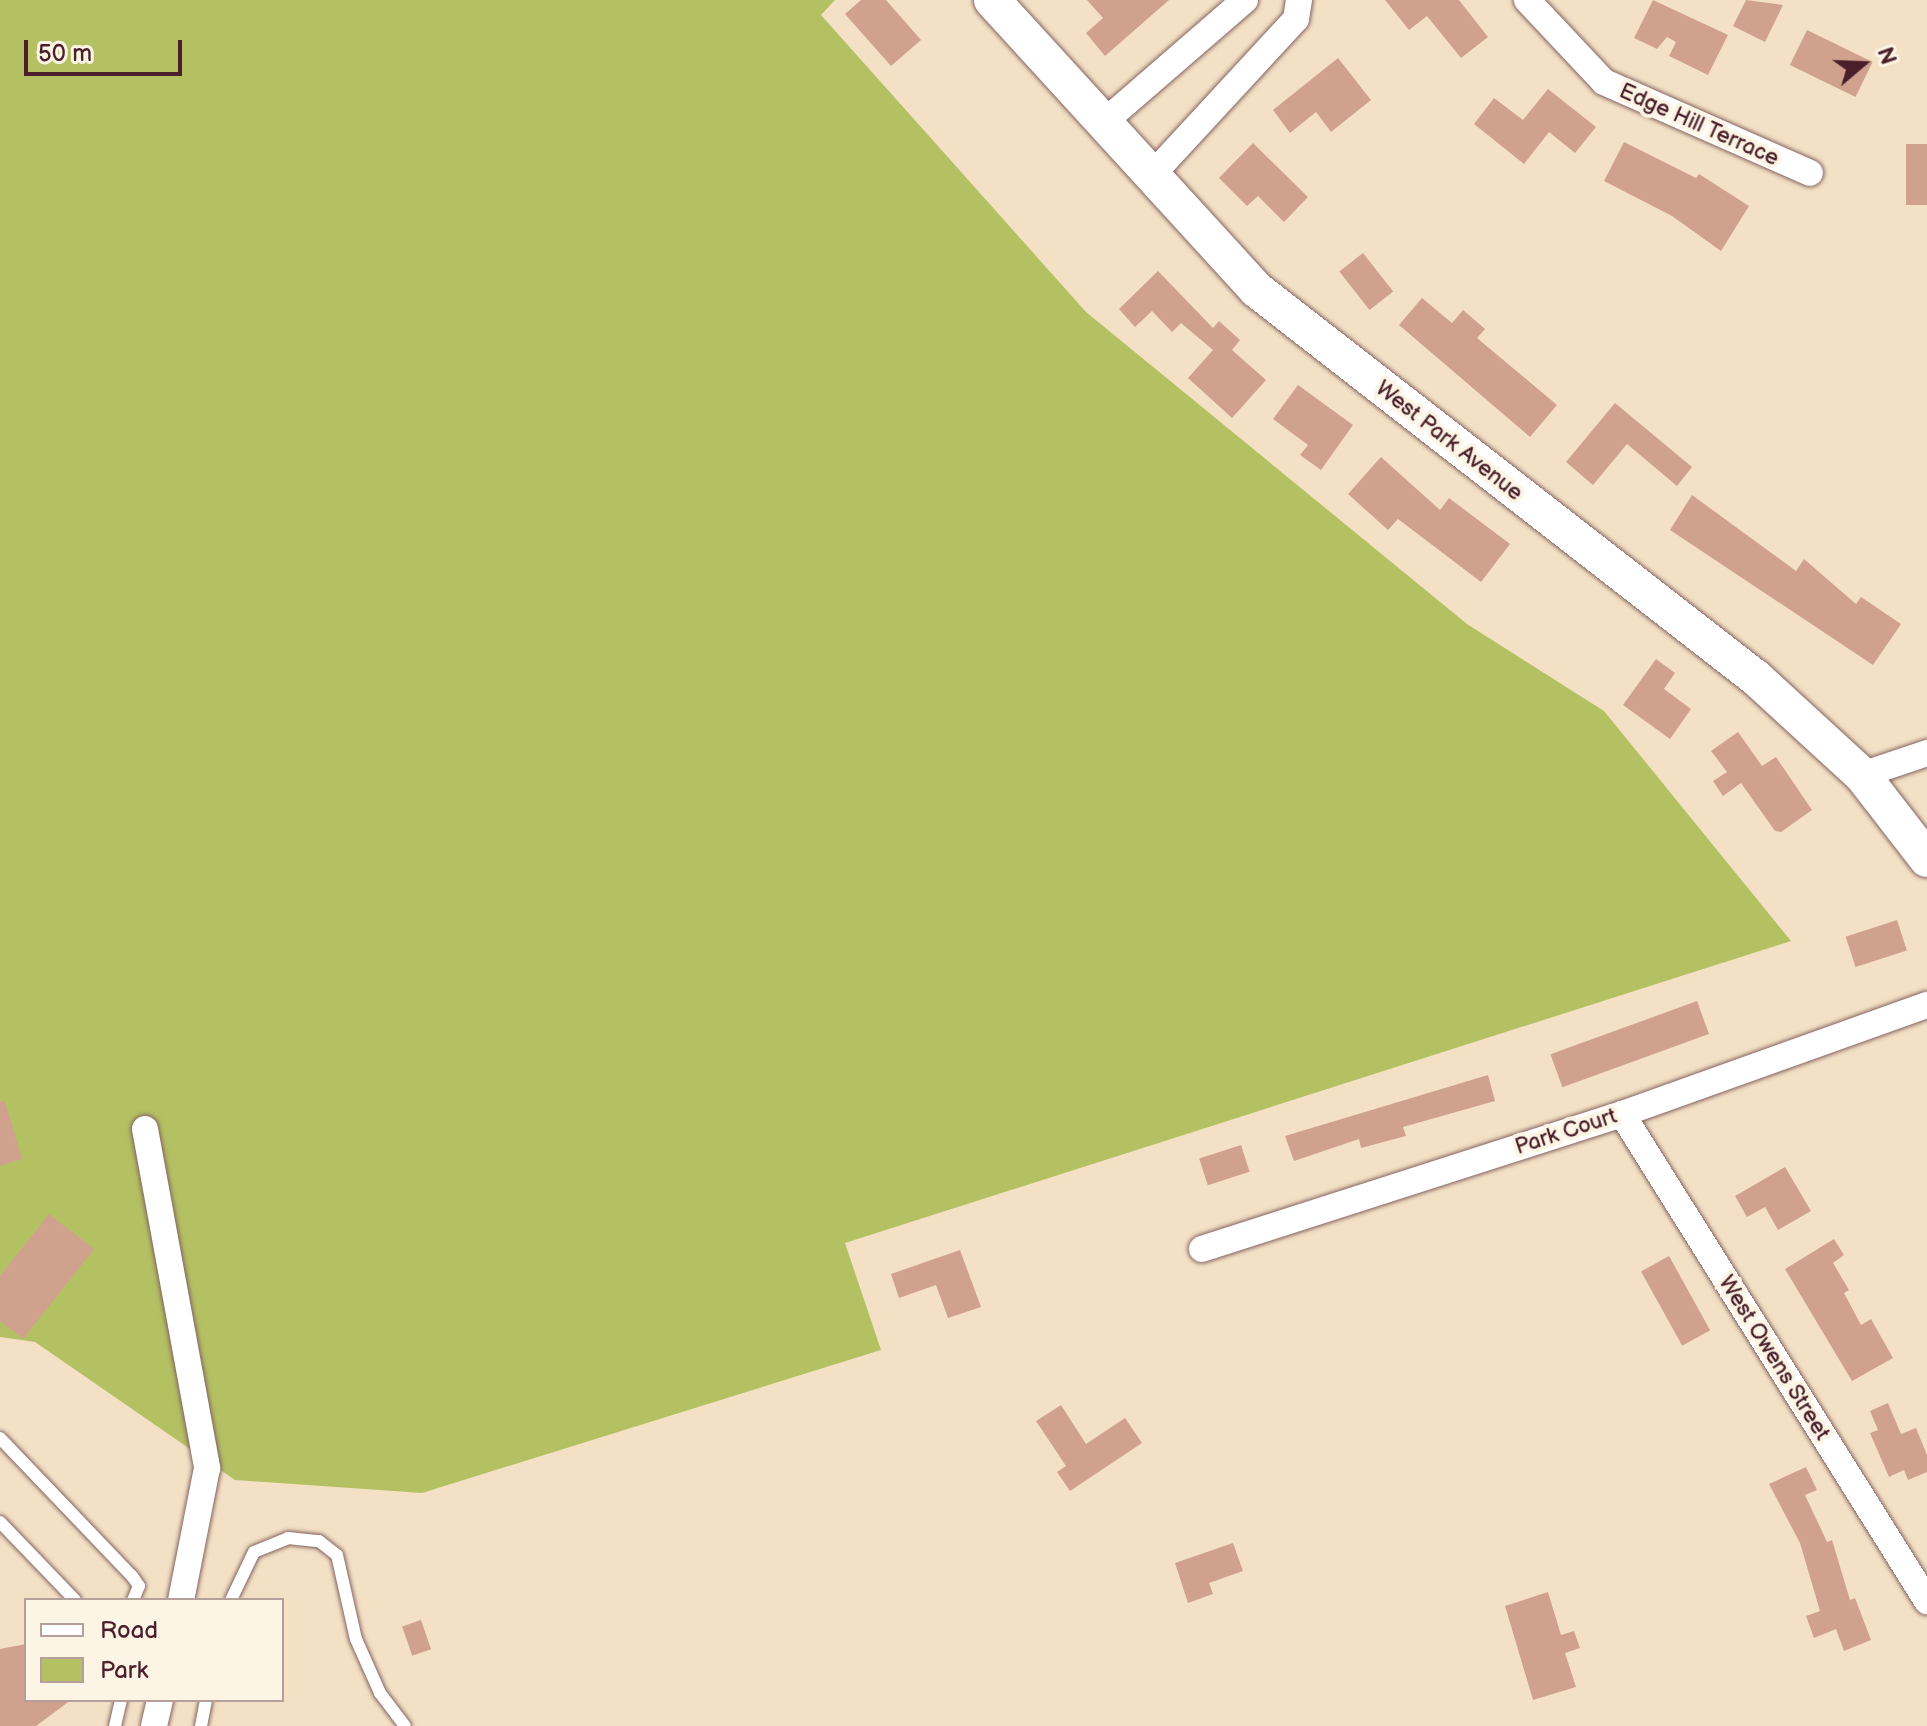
<!DOCTYPE html>
<style>
body{margin:0}
#map{position:relative;width:1927px;height:1726px;overflow:hidden;background:#f4e1c5;font-family:"Balsamiq Sans",sans-serif}
div>[style]{position:absolute}
.green>*{inset:0;background:#b3c163}
.building>*{inset:0;background:#d0a28e;transform-origin:0 0}
.roads{filter:drop-shadow(0 0 2px #866361) drop-shadow(0 0 2px #866361)}
.lane>*{height:12px;margin:-6px;padding:0 6px;transform-origin:6px;border-radius:6px;background:#fff}
.street>*{height:26px;margin:-13px;padding:0 13px;transform-origin:13px;border-radius:13px;background:#fff}
.secondary>*{height:36px;margin:-18px;padding:0 18px;transform-origin:18px;border-radius:18px;background:#fff}
span{translate:-50% -50%;white-space:nowrap;text-align:center;line-height:1.15;-webkit-text-stroke:8px #fcf5e5;paint-order:stroke}
.street-label{font-size:22px;color:#4a1f2b}
.legend{position:absolute;left:24px;top:1598px;width:260px;height:104px;box-sizing:border-box;background:#fcf5e5;border:2px solid #b59f9b;margin:0;padding:10px 14px;list-style:none;font-size:24px;color:#4a1f2b}
.legend li{display:flex;align-items:center;gap:16px;height:40px}
.legend b{width:40px;border:2px solid #b59f9b}
.north{position:absolute;left:1823px;top:24px;width:80px;height:80px;-webkit-text-stroke:6px #fcf5e5;paint-order:stroke;rotate:71deg;font-size:22px;font-weight:700;line-height:32px;text-align:center;color:#4a1f2b}
.north::after{content:'';display:block;margin:auto;width:28px;height:36px;background:#4a1f2b;clip-path:polygon(50% 0,100% 100%,50% 72%,0 100%)}
.scale{position:absolute;left:24px;top:40px;width:158px;height:36px;box-sizing:border-box;border:4px solid #4a1f2b;border-top:0;padding-left:10px;font-size:24px;line-height:28px;white-space:nowrap;color:#4a1f2b;-webkit-text-stroke:6px #fcf5e5;paint-order:stroke}
</style>
<div id="map">
<div class="green">
<div style="clip-path:polygon(0 0,835px 0,821px 15px,1086px 312px,1467px 624px,1604px 711px,1791px 941px,845px 1243px,881px 1350px,422px 1493px,235px 1480px,35px 1342px,0 1337px)"></div>
</div>
<div class="building">
<div style="clip-path:polygon(861px 0,886px 0,921px 40px,891px 66px,845px 14px)"></div>
<div style="clip-path:polygon(1087px 0,1169px 0,1105px 56px,1086px 33px,1103px 18px)"></div>
<div style="clip-path:polygon(1385px 0,1459px 0,1488px 37px,1461px 58px,1427px 16px,1409px 30px)"></div>
<div style="clip-path:polygon(1653px 0,1728px 35px,1708px 75px,1669px 56px,1676px 42px,1667px 37px,1657px 49px,1634px 38px)"></div>
<div style="clip-path:polygon(1746px 0,1783px 5px,1765px 42px,1733px 26px)"></div>
<div style="left:1807px;top:30px;width:73px;height:39px;rotate:26deg"></div>
<div style="clip-path:polygon(1338px 58px,1371px 100px,1331px 132px,1316px 112px,1290px 133px,1273px 110px)"></div>
<div style="clip-path:polygon(1548px 89px,1596px 127px,1575px 153px,1549px 132px,1524px 164px,1474px 124px,1494px 98px,1523px 120px)"></div>
<div style="clip-path:polygon(1624px 142px,1696px 178px,1699px 174px,1749px 206px,1721px 251px,1672px 216px,1604px 181px)"></div>
<div style="clip-path:polygon(1253px 143px,1308px 197px,1284px 222px,1258px 196px,1247px 206px,1219px 178px)"></div>
<div style="left:1906px;top:144px;width:21px;height:61px"></div>
<div style="left:1363px;top:253px;width:49px;height:30px;rotate:52deg"></div>
<div style="clip-path:polygon(1158px 271px,1213px 328px,1219px 321px,1240px 340px,1232px 350px,1266px 380px,1232px 418px,1188px 378px,1213px 350px,1181px 323px,1172px 332px,1152px 311px,1135px 327px,1119px 309px)"></div>
<div style="clip-path:polygon(1422px 298px,1452px 323px,1463px 310px,1485px 329px,1477px 338px,1557px 405px,1530px 437px,1399px 325px)"></div>
<div style="clip-path:polygon(1298px 385px,1353px 425px,1321px 470px,1300px 455px,1308px 445px,1273px 419px)"></div>
<div style="clip-path:polygon(1615px 403px,1692px 467px,1677px 486px,1627px 444px,1593px 485px,1566px 462px)"></div>
<div style="clip-path:polygon(1381px 457px,1440px 510px,1449px 498px,1510px 544px,1481px 582px,1398px 519px,1388px 530px,1348px 494px)"></div>
<div style="clip-path:polygon(1692px 495px,1796px 571px,1804px 559px,1856px 604px,1861px 597px,1901px 624px,1873px 665px,1670px 530px)"></div>
<div style="clip-path:polygon(1656px 659px,1675px 673px,1664px 689px,1691px 709px,1670px 739px,1623px 705px)"></div>
<div style="clip-path:polygon(1738px 732px,1762px 766px,1776px 757px,1812px 810px,1781px 832px,1775px 831px,1741px 783px,1723px 796px,1713px 781px,1727px 772px,1711px 751px)"></div>
<div style="left:1897px;top:920px;width:32px;height:54px;rotate:72deg"></div>
<div style="left:1697px;top:1001px;width:35px;height:156px;rotate:70deg"></div>
<div style="clip-path:polygon(1488px 1075px,1495px 1101px,1403px 1127px,1406px 1136px,1361px 1148px,1359px 1139px,1294px 1161px,1285px 1136px)"></div>
<div style="clip-path:polygon(5px 1101px,22px 1159px,0 1166px,0 1102px)"></div>
<div style="left:1241px;top:1145px;width:28px;height:44px;rotate:72deg"></div>
<div style="clip-path:polygon(1785px 1167px,1811px 1211px,1778px 1230px,1765px 1207px,1747px 1217px,1735px 1196px)"></div>
<div style="clip-path:polygon(49px 1214px,94px 1249px,23px 1339px,0 1321px,0 1276px)"></div>
<div style="clip-path:polygon(1834px 1239px,1844px 1255px,1833px 1263px,1849px 1290px,1844px 1293px,1861px 1325px,1871px 1319px,1893px 1358px,1852px 1381px,1785px 1269px)"></div>
<div style="clip-path:polygon(960px 1250px,981px 1307px,948px 1318px,936px 1285px,899px 1298px,891px 1274px)"></div>
<div style="left:1669px;top:1256px;width:85px;height:32px;rotate:61deg"></div>
<div style="clip-path:polygon(1888px 1403px,1901px 1434px,1916px 1428px,1927px 1455px,1927px 1472px,1908px 1480px,1904px 1470px,1889px 1477px,1870px 1433px,1878px 1430px,1870px 1411px)"></div>
<div style="clip-path:polygon(1061px 1405px,1086px 1444px,1125px 1418px,1142px 1443px,1070px 1491px,1057px 1472px,1066px 1466px,1036px 1421px)"></div>
<div style="clip-path:polygon(1806px 1467px,1817px 1490px,1805px 1495px,1827px 1542px,1832px 1540px,1850px 1600px,1855px 1598px,1871px 1640px,1844px 1651px,1836px 1629px,1814px 1638px,1806px 1616px,1820px 1611px,1800px 1543px,1769px 1484px)"></div>
<div style="clip-path:polygon(1233px 1543px,1243px 1571px,1209px 1583px,1213px 1594px,1188px 1603px,1175px 1563px)"></div>
<div style="clip-path:polygon(1548px 1592px,1561px 1635px,1574px 1631px,1580px 1648px,1565px 1653px,1576px 1687px,1533px 1700px,1505px 1606px)"></div>
<div style="left:421px;top:1620px;width:31px;height:20px;rotate:71deg"></div>
<div style="clip-path:polygon(26px 1644px,26px 1700px,71px 1700px,36px 1726px,0 1726px,0 1649px)"></div>
</div>
<div class="roads">
<div class="lane">
<div style="left:0;top:1438px;width:191px;rotate:46.3deg"></div>
<div style="left:132px;top:1576px;width:12px;rotate:55deg"></div>
<div style="left:139px;top:1586px;width:15px;rotate:113deg"></div>
<div style="left:0;top:1522px;width:108px;rotate:46.1deg"></div>
<div style="left:231px;top:1600px;width:53px;rotate:-64.4deg"></div>
<div style="left:254px;top:1552px;width:37px;rotate:-22deg"></div>
<div style="left:288px;top:1538px;width:31px;rotate:6deg"></div>
<div style="left:319px;top:1541px;width:23px;rotate:38deg"></div>
<div style="left:337px;top:1555px;width:86px;rotate:77.3deg"></div>
<div style="left:356px;top:1639px;width:59px;rotate:66deg"></div>
<div style="left:380px;top:1693px;width:41px;rotate:52.9deg"></div>
<div style="left:115px;top:1726px;width:27px;rotate:-77deg"></div>
<div style="left:201px;top:1726px;width:26px;rotate:-79deg"></div>
</div>
<div class="street">
<div style="left:1527px;top:0;width:112px;rotate:46.8deg"></div>
<div style="left:1604px;top:82px;width:225px;rotate:23.8deg"></div>
<div style="left:1103px;top:123px;width:188px;rotate:-40.9deg"></div>
<div style="left:1152px;top:175px;width:212px;rotate:-47.3deg"></div>
<div style="left:1296px;top:19px;width:19px;rotate:-81deg"></div>
<div style="left:1862px;top:775px;width:69px;rotate:-18.7deg"></div>
<div style="left:1622px;top:1114px;width:575px;rotate:57.94deg"></div>
<div style="left:145px;top:1129px;width:345px;rotate:79.6deg"></div>
<div style="left:207px;top:1468px;width:135px;rotate:101.1deg"></div>
<div style="left:1202px;top:1249px;width:441px;rotate:-17.8deg"></div>
<div style="left:1622px;top:1114px;width:324px;rotate:-19.7deg"></div>
<div style="left:154px;top:1726px;width:27px;rotate:-77deg"></div>
</div>
<div class="secondary">
<div style="left:992px;top:0;width:393px;rotate:47.6deg"></div>
<div style="left:1257px;top:290px;width:632px;rotate:37.87deg"></div>
<div style="left:1756px;top:678px;width:144px;rotate:42.5deg"></div>
<div style="left:1862px;top:775px;width:106px;rotate:52.3deg"></div>
</div>
</div>
<div class="street-label">
<span style="left:1699px;top:125px;rotate:24deg">Edge Hill Terrace</span>
<span style="left:1449px;top:441px;rotate:38deg">West Park Avenue</span>
<span style="left:1566px;top:1132px;rotate:-18deg">Park Court</span>
<span style="left:1774px;top:1358px;rotate:58deg">West Owens Street</span>
</div>
<ul class="legend">
<li><b style="height:10px;background:#fff"></b>Road</li>
<li><b style="height:22px;background:#b3c163"></b>Park</li>
</ul>
<div class="north">N</div>
<div class="scale">50 m</div>
</div>
